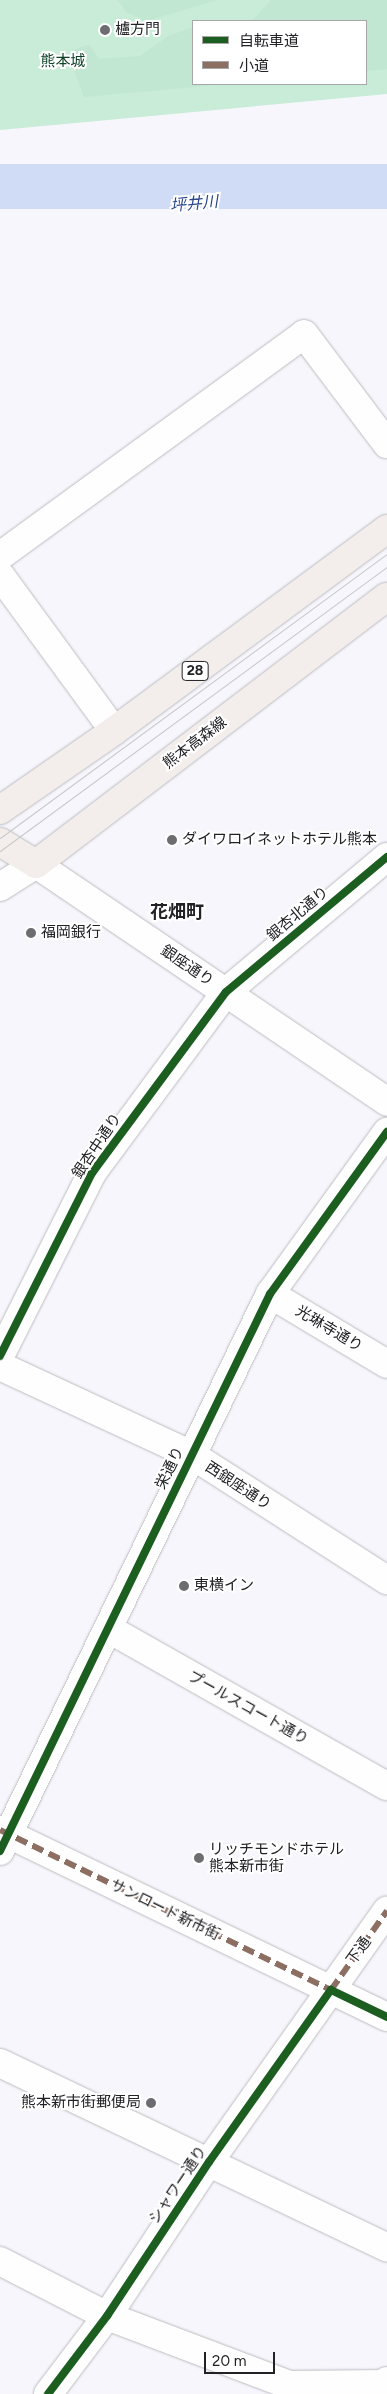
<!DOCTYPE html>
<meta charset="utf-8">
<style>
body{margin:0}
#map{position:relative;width:387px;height:2394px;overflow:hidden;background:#f6f6fc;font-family:Figtree,"Noto Sans JP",sans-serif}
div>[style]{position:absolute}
.green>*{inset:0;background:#c8ecd7}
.forest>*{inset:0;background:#c1e6d1}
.water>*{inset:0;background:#d0dcf6;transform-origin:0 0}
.roads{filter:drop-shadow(0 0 1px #bcbcc0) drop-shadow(0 0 1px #bcbcc0)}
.minor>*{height:28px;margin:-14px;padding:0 14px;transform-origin:14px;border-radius:14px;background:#fefeff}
.major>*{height:28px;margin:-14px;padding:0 14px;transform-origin:14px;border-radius:14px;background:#f3eeec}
.tram>*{height:1px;margin:-0.5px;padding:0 0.5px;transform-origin:0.5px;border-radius:0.5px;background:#c8c8ca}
.quiet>*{height:6px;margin-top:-3px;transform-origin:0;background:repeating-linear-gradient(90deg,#8d6e63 0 12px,transparent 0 18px)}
.cycleway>*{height:8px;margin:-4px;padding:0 4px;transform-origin:4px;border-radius:4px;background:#1b5e20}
.dots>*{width:14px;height:14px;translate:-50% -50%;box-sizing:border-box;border:2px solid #fff;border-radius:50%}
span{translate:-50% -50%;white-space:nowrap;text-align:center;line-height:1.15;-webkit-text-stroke:4px #fff;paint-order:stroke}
.shield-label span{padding:1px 4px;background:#fff;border:1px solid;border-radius:4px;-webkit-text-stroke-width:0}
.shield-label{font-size:14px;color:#222226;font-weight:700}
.poi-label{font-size:15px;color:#222226}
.left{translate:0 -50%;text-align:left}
.right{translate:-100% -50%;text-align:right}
.park-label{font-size:15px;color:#0e4126}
.street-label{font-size:15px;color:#222226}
.water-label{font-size:16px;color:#29478b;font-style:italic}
.quarter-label{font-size:18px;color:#222226;font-weight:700}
.legend{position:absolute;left:192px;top:20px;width:175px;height:65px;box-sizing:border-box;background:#fff;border:1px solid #a7a7a8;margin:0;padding:6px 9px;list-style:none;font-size:15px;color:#222226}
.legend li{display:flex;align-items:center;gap:10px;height:25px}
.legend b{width:25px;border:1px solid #a7a7a8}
.scale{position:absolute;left:204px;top:2352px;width:71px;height:22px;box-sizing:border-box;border:2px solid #222226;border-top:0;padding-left:6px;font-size:15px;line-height:18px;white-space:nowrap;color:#222226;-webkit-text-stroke:4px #fff;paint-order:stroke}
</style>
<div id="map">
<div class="green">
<div style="clip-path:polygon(evenodd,0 0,387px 0,387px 94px,0 130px,0 0,193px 21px,366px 21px,366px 84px,193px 84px,193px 21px)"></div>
</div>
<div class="forest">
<div style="clip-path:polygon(118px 0,217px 0,147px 21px,126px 12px)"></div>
<div style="clip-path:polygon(271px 0,387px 0,387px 69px,366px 71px,366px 21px,252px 21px)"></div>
<div style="clip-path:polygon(193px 27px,193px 84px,228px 84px,84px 97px,74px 70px,78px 64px,72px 51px,89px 44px,99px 59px,140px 56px,168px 36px)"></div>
</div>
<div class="water">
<div style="left:387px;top:164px;width:45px;height:388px;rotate:90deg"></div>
</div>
<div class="roads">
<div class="minor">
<div style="left:0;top:556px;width:376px;rotate:-36.1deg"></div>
<div style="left:304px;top:334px;width:138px;rotate:53deg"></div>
<div style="left:0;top:575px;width:193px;rotate:53.8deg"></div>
<div style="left:0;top:887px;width:43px;rotate:-32.6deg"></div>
<div style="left:36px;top:864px;width:424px;rotate:34.1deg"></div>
<div style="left:270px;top:1294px;width:136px;rotate:30.9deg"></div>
<div style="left:0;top:1356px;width:205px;rotate:-63.3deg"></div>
<div style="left:92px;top:1173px;width:225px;rotate:-53.5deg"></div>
<div style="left:226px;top:992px;width:210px;rotate:-40deg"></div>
<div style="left:0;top:1366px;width:212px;rotate:24.9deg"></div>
<div style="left:192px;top:1455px;width:232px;rotate:32.7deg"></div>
<div style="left:109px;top:1629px;width:319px;rotate:29.5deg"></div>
<div style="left:0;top:1830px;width:430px;rotate:25.8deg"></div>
<div style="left:0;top:1851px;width:619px;rotate:-64.14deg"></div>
<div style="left:270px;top:1294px;width:200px;rotate:-54.2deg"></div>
<div style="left:0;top:2063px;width:429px;rotate:25.5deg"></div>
<div style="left:0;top:2261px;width:120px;rotate:27.2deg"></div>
<div style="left:107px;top:2316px;width:196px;rotate:20.7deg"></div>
<div style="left:290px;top:2385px;width:97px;rotate:-0.6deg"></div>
<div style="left:387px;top:2384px;width:3px;rotate:-90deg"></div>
<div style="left:48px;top:2394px;width:98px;rotate:-52.9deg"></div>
<div style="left:107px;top:2316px;width:185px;rotate:-56.5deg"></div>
<div style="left:209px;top:2162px;width:308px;rotate:-54.7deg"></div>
</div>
<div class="major">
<div style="left:0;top:810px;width:139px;rotate:-34.7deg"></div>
<div style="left:114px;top:731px;width:340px;rotate:-36.5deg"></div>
<div style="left:0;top:842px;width:42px;rotate:31.4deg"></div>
<div style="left:36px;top:864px;width:441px;rotate:-37.3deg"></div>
</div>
</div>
<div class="tram">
<div style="left:0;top:838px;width:480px;rotate:-36.3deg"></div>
<div style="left:0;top:851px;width:480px;rotate:-36.3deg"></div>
</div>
<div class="quiet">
<div style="left:0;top:1830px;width:368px;rotate:25.8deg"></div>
<div style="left:331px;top:1990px;width:97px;rotate:-54.7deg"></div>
</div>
<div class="cycleway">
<div style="left:0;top:1356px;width:205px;rotate:-63.3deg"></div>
<div style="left:92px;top:1173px;width:225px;rotate:-53.5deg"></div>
<div style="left:226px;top:992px;width:210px;rotate:-40deg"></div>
<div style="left:0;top:1851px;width:619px;rotate:-64.14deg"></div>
<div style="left:270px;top:1294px;width:200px;rotate:-54.2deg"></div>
<div style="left:48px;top:2394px;width:98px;rotate:-52.9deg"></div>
<div style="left:107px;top:2316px;width:185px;rotate:-56.5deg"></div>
<div style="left:209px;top:2162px;width:211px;rotate:-54.7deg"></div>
<div style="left:331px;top:1990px;width:62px;rotate:25.7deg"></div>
</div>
<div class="dots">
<div style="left:105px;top:30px;background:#6c6c71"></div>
<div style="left:172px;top:840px;background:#6c6c71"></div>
<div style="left:31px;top:933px;background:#6c6c71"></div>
<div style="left:184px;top:1586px;background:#6c6c71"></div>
<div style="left:199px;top:1858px;background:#6c6c71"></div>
<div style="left:151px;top:2103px;background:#6c6c71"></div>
</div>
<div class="shield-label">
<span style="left:195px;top:671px">28</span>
</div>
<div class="poi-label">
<span class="left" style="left:115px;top:30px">櫨方門</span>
<span class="left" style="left:182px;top:840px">ダイワロイネットホテル熊本</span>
<span class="left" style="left:41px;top:933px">福岡銀行</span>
<span class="left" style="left:194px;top:1586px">東横イン</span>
<span class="left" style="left:209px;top:1858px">リッチモンドホテル<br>熊本新市街</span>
<span class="right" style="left:141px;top:2103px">熊本新市街郵便局</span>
</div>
<div class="park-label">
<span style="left:63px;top:62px">熊本城</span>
</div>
<div class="street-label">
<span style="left:195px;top:743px;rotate:-37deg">熊本高森線</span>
<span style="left:298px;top:914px;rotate:-40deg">銀杏北通り</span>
<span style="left:187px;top:966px;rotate:34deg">銀座通り</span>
<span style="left:97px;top:1146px;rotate:-56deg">銀杏中通り</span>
<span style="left:329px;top:1329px;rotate:31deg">光琳寺通り</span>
<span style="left:170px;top:1468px;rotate:-64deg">栄通り</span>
<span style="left:238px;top:1486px;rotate:33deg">西銀座通り</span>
<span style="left:248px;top:1708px;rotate:29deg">プールスコート通り</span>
<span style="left:165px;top:1910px;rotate:26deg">サンロード新市街</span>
<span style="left:359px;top:1951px;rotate:-54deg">下通</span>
<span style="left:178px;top:2185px;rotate:-56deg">シャワー通り</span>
</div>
<div class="water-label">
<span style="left:194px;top:204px;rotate:-5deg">坪井川</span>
</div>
<div class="quarter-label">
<span style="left:177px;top:912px">花畑町</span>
</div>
<ul class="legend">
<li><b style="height:6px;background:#1b5e20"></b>自転車道</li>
<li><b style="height:6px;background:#8d6e63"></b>小道</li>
</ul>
<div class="scale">20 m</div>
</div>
